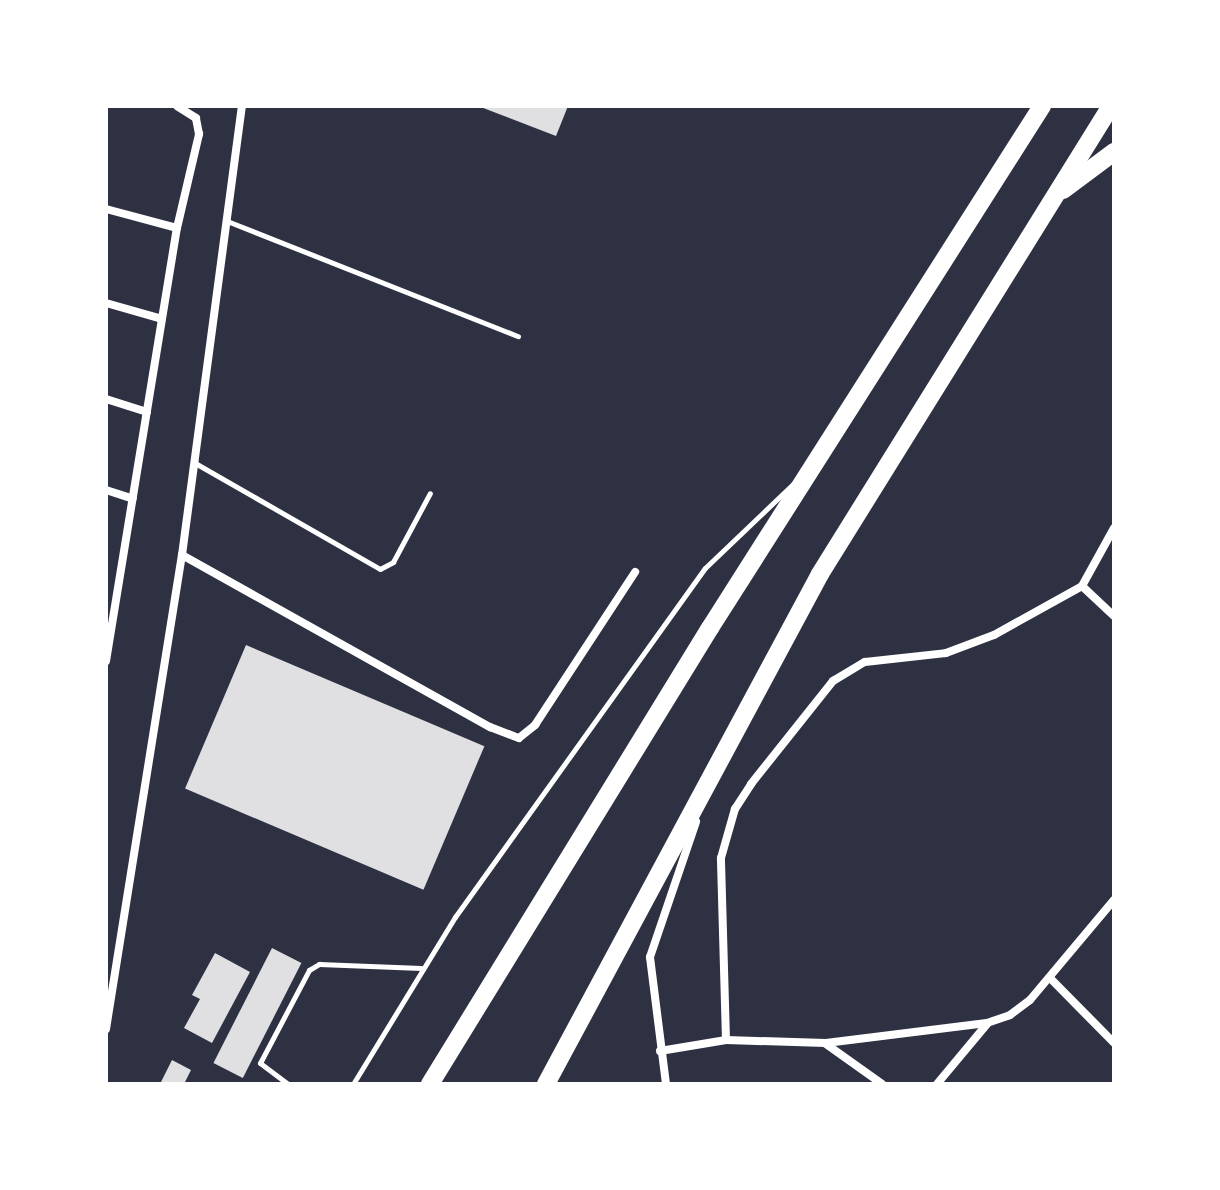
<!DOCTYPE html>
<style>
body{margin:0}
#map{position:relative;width:1220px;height:1190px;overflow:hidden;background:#2d3142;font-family:"Public Sans",sans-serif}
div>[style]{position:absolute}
.building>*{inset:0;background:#e0e0e3;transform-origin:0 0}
.service>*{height:5px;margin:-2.5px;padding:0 2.5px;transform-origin:2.5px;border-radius:2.5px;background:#fff}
.minor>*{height:8px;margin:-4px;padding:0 4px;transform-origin:4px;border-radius:4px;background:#fff}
.motorway>*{height:18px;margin:-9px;padding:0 9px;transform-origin:9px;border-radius:9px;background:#fff}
span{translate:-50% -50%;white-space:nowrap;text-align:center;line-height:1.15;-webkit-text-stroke:6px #fff;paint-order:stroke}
.frame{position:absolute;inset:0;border:108px solid #fff;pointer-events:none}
</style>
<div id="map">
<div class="building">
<div style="clip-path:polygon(478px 106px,568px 106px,556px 136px)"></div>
<div style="left:246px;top:645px;width:259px;height:156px;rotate:23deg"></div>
<div style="left:272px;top:948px;width:33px;height:129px;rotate:27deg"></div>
<div style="clip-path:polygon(215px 953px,250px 972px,212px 1043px,184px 1028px,200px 999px,192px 995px)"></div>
<div style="clip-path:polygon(172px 1060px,191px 1070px,184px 1084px,160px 1084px)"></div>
</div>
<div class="service">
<div style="left:227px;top:221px;width:313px;rotate:21.6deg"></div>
<div style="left:195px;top:463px;width:213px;rotate:29.8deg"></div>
<div style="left:380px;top:569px;width:15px;rotate:-28deg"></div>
<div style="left:393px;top:562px;width:78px;rotate:-61.8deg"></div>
<div style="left:288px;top:1084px;width:35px;rotate:-143deg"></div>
<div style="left:260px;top:1063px;width:105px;rotate:-62.2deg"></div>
<div style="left:309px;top:970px;width:12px;rotate:-31deg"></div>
<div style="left:319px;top:964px;width:102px;rotate:2.2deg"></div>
<div style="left:353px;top:1084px;width:196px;rotate:-58.6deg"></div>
<div style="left:455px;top:917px;width:429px;rotate:-54.4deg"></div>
<div style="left:705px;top:568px;width:122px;rotate:-43.7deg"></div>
</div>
<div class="minor">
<div style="left:106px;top:209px;width:73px;rotate:15deg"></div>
<div style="left:106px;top:303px;width:58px;rotate:15.9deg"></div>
<div style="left:106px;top:399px;width:43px;rotate:17.6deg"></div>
<div style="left:106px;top:490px;width:28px;rotate:18deg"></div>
<div style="left:182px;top:555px;width:353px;rotate:29.2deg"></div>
<div style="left:490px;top:727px;width:31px;rotate:21deg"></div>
<div style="left:519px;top:738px;width:21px;rotate:-39deg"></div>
<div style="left:535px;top:725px;width:183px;rotate:-56.8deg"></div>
<div style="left:1082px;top:586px;width:44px;rotate:43.2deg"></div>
<div style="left:106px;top:661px;width:439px;rotate:-80.7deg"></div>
<div style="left:177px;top:228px;width:97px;rotate:-76.8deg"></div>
<div style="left:199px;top:134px;width:16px;rotate:-101deg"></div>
<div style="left:196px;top:118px;width:22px;rotate:-148deg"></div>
<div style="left:1050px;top:978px;width:91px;rotate:45.4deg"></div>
<div style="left:106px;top:1029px;width:480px;rotate:-80.9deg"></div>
<div style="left:182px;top:555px;width:453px;rotate:-82.4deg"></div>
<div style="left:726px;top:1040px;width:182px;rotate:-91.6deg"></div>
<div style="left:721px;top:858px;width:51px;rotate:-74.1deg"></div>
<div style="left:735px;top:809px;width:30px;rotate:-57deg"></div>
<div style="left:751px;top:784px;width:132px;rotate:-51.5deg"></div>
<div style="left:833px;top:681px;width:37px;rotate:-31deg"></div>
<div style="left:865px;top:662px;width:81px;rotate:-6.3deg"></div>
<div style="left:946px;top:653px;width:51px;rotate:-20.6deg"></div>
<div style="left:994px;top:635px;width:101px;rotate:-29.1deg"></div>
<div style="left:1082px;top:586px;width:66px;rotate:-61.1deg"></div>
<div style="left:826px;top:1044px;width:69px;rotate:35.5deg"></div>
<div style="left:660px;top:1051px;width:67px;rotate:-9.5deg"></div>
<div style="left:726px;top:1040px;width:100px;rotate:1.7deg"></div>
<div style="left:826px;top:1043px;width:162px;rotate:-7.1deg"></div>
<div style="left:987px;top:1023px;width:24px;rotate:-19deg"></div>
<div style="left:1010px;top:1015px;width:25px;rotate:-37deg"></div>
<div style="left:1030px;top:1000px;width:131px;rotate:-50deg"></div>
<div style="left:666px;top:1084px;width:128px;rotate:-97.2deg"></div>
<div style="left:650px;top:957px;width:143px;rotate:-71.2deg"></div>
<div style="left:937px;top:1084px;width:78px;rotate:-50.2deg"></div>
</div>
<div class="motorway">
<div style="left:1063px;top:190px;width:64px;rotate:-36.7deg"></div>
<div style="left:430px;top:1084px;width:535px;rotate:-58.45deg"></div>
<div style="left:710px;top:628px;width:619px;rotate:-57.54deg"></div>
<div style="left:546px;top:1084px;width:579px;rotate:-61.75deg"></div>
<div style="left:820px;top:574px;width:551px;rotate:-58.13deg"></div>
</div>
<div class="frame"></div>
</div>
